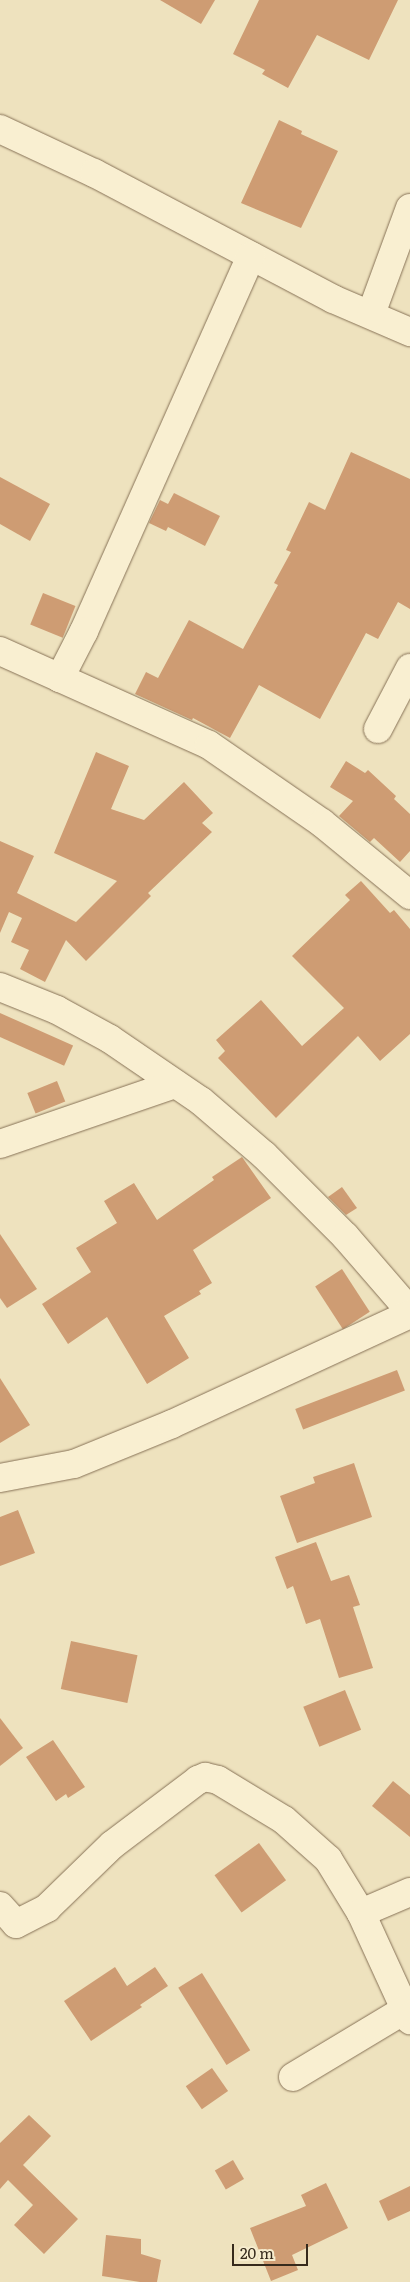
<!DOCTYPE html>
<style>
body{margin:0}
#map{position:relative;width:410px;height:2282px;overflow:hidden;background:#eee2be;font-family:Literata,serif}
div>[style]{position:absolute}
.building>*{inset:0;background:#ce9c73;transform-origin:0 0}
.roads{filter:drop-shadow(0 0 1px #877257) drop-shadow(0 0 1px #877257)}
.minor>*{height:28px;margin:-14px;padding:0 14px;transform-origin:14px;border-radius:14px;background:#f9efd1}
span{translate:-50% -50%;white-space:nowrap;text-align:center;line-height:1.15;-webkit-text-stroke:4.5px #f6ecce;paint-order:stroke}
.scale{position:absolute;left:232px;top:2244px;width:76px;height:22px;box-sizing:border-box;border:2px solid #362a1c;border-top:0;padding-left:6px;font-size:15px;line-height:18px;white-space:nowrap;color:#362a1c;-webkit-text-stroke:4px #f6ecce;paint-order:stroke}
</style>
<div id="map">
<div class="building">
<div style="clip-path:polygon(160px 0,215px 0,201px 24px)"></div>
<div style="clip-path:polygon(259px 0,398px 0,369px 60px,317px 35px,288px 88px,262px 74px,265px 70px,233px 54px)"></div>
<div style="clip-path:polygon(279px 120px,302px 131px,301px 134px,338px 151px,301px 228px,241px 203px)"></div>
<div style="clip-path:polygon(351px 452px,410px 479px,410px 609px,398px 602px,378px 639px,366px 633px,320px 719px,259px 685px,230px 738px,193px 718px,192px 720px,135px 694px,146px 672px,158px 678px,189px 620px,243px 649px,278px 585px,274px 583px,291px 552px,286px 550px,309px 502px,325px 510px)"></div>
<div style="clip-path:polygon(0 477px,50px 504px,30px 541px,0 524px)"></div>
<div style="clip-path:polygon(174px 493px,220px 516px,205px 546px,168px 527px,166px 531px,149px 523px,160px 500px,168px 504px)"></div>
<div style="left:43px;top:593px;width:35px;height:34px;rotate:22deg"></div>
<div style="clip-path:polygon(96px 752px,129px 766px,111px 809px,144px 820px,184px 782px,213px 813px,202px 823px,212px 832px,148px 893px,151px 896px,86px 961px,66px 940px,45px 982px,20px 969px,29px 950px,11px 942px,22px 918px,9px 912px,0 933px,0 841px,34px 856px,17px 893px,76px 922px,117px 881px,54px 853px)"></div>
<div style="clip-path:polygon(346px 761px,365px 773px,368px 770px,396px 796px,394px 799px,410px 814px,410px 851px,400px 862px,374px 838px,370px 842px,339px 816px,353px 801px,330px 787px)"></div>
<div style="clip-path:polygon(361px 881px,390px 913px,394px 910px,410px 929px,410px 1034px,380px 1061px,358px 1036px,276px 1118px,218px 1058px,225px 1051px,216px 1040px,261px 1000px,302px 1046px,344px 1008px,292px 956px,350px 900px,345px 895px)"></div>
<div style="left:0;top:1013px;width:80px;height:22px;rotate:24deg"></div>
<div style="left:57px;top:1081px;width:22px;height:32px;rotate:68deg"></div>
<div style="clip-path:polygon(242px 1157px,271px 1198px,193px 1250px,212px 1283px,199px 1291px,201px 1294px,164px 1316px,189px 1358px,147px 1384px,107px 1317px,68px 1344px,42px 1304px,91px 1272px,76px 1248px,117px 1223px,104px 1201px,134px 1183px,157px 1220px,214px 1180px,212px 1177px)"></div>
<div style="clip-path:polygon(342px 1187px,357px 1208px,346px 1215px,328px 1197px)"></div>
<div style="clip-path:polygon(0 1234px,37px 1289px,7px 1308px,0 1298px)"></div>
<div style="left:342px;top:1269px;width:51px;height:32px;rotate:57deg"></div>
<div style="left:397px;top:1370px;width:22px;height:109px;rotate:69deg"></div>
<div style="clip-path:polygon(0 1378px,30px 1425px,0 1443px)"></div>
<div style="clip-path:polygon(354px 1463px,372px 1517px,297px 1543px,280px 1496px,315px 1483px,313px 1477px)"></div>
<div style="clip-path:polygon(18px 1510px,35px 1553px,0 1566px,0 1517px)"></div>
<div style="clip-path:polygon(316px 1542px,331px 1581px,349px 1575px,360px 1605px,353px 1607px,373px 1668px,339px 1678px,320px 1619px,306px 1624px,293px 1586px,287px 1589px,275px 1557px)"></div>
<div style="left:71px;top:1641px;width:68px;height:49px;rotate:12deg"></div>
<div style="left:345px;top:1690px;width:43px;height:45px;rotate:68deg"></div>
<div style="clip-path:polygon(0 1718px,23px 1748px,0 1766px)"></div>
<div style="clip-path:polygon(53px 1740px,85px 1787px,68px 1798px,66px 1794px,56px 1801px,26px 1757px)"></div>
<div style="clip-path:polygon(393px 1781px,410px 1795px,410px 1837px,372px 1806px)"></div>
<div style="left:259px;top:1843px;width:46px;height:55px;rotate:54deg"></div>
<div style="clip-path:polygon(115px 1967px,127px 1986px,155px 1967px,168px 1986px,140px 2005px,142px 2007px,91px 2041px,64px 2001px)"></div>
<div style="left:202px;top:1973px;width:91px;height:28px;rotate:58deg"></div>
<div style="left:212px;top:2068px;width:28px;height:32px;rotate:55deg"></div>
<div style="clip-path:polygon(29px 2115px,51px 2136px,23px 2165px,78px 2219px,44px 2254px,14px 2225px,33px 2205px,8px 2180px,0 2189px,0 2143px)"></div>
<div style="left:233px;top:2160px;width:22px;height:21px;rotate:60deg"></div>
<div style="clip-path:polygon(326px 2183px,348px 2228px,292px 2255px,298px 2270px,271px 2281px,250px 2228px,306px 2206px,301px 2195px)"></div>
<div style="clip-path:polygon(410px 2186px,410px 2211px,388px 2221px,379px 2201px)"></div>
<div style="clip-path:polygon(106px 2235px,141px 2239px,141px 2254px,161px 2260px,157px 2282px,140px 2282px,102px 2276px)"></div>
</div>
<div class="roads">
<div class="minor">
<div style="left:0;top:129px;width:104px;rotate:25.1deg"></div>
<div style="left:94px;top:173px;width:270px;rotate:27.8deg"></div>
<div style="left:333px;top:299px;width:84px;rotate:23.2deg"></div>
<div style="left:251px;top:256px;width:411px;rotate:114deg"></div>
<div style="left:84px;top:631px;width:53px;rotate:117.1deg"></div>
<div style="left:60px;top:678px;width:163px;rotate:24.2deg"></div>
<div style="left:209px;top:745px;width:137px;rotate:34.6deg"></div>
<div style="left:322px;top:823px;width:114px;rotate:39.3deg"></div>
<div style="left:371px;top:314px;width:113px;rotate:-69.8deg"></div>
<div style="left:0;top:651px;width:66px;rotate:24.2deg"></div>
<div style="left:378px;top:729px;width:69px;rotate:-62.3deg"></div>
<div style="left:0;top:987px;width:61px;rotate:22deg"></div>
<div style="left:57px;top:1010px;width:60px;rotate:28.7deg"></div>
<div style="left:110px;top:1039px;width:110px;rotate:34.3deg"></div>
<div style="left:201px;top:1101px;width:83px;rotate:40.6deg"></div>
<div style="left:264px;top:1155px;width:115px;rotate:45deg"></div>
<div style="left:345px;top:1236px;width:99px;rotate:49.1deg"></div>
<div style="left:0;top:1144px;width:185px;rotate:-18.9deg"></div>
<div style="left:0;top:1478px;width:75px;rotate:-10.7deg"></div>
<div style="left:74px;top:1464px;width:106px;rotate:-22.2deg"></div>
<div style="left:172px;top:1424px;width:262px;rotate:-24.8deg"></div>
<div style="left:0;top:1906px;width:24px;rotate:48deg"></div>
<div style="left:16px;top:1924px;width:35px;rotate:-27deg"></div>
<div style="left:47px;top:1908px;width:91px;rotate:-44.1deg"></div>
<div style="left:112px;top:1845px;width:108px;rotate:-37.1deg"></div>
<div style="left:198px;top:1780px;width:8px;rotate:-23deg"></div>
<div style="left:205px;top:1777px;width:13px;rotate:13deg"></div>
<div style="left:218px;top:1780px;width:77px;rotate:31.2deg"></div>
<div style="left:284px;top:1820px;width:59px;rotate:41.6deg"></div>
<div style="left:328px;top:1859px;width:63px;rotate:58.6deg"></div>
<div style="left:361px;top:1913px;width:118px;rotate:65.4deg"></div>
<div style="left:361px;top:1913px;width:53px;rotate:-23.2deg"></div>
<div style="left:293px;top:2077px;width:132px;rotate:-31deg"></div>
</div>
</div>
<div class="scale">20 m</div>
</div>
